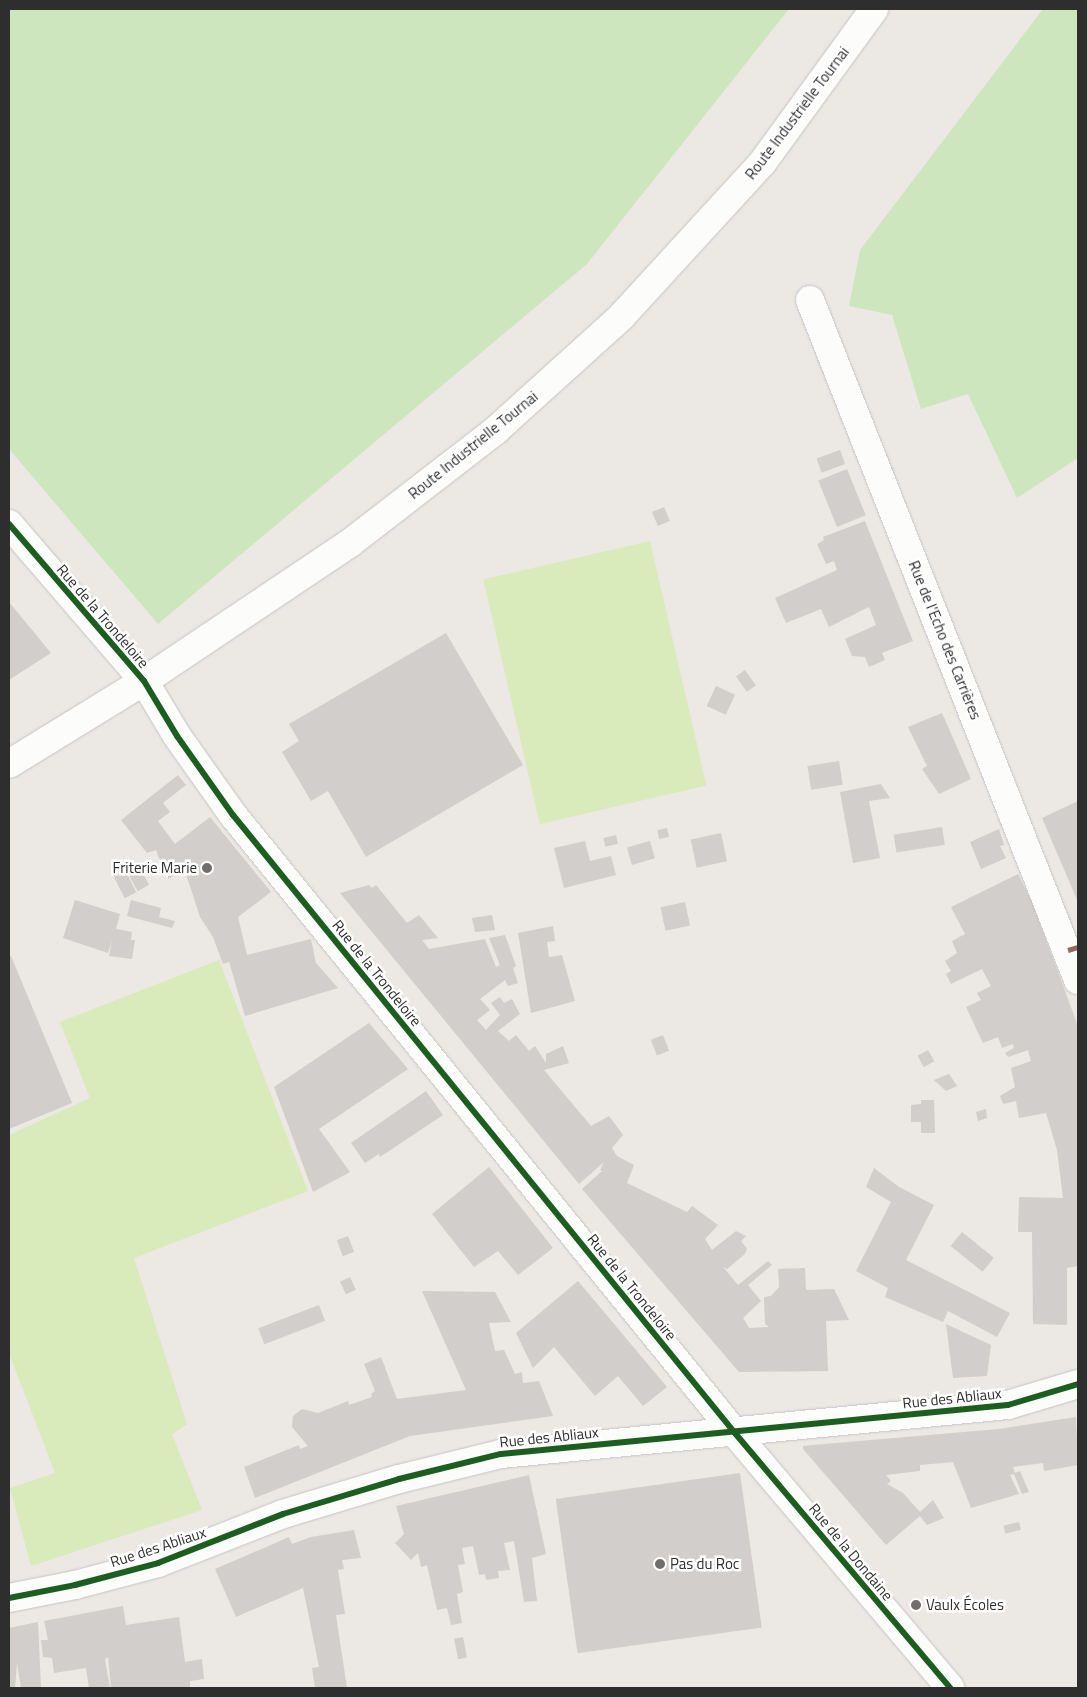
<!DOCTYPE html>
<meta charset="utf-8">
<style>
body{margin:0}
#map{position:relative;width:1087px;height:1697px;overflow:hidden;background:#ece8e4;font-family:"Titillium Web",sans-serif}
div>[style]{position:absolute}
.green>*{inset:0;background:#cee6be}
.pitch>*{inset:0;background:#d9eabb;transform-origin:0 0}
.building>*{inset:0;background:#d1cecb;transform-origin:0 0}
.roads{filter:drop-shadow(0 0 1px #c5c4c5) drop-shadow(0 0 1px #c5c4c5)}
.minor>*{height:28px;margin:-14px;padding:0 14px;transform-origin:14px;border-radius:14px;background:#fcfcfb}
.secondary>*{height:28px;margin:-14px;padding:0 14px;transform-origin:14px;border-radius:14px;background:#fcfcfb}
.quiet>*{height:5px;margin-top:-2.5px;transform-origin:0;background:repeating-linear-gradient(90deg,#8d6e63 0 10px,transparent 0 15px)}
.cycleway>*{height:6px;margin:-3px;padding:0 3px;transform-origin:3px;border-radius:3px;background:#1b5e20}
.dots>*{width:14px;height:14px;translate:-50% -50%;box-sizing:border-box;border:2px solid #fff;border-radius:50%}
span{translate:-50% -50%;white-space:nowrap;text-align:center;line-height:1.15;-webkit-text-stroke:5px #fff;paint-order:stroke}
.street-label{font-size:15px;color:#2e2e2e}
.poi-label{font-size:15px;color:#2e2e2e}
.right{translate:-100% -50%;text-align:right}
.left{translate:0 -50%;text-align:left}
.frame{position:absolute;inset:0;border:10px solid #2e2e2e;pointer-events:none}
</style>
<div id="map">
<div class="green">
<div style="clip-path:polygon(9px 9px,789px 9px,587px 264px,158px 624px,9px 449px)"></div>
<div style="clip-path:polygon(1043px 9px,1078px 9px,1078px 458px,1017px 498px,968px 394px,921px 409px,892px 315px,849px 306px,860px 250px)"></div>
</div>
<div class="pitch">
<div style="left:650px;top:541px;width:251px;height:171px;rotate:77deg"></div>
<div style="clip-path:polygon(219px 960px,308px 1191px,134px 1258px,187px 1424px,172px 1434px,202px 1510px,31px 1566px,10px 1488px,55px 1473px,9px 1353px,9px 1135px,90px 1098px,60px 1022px)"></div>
</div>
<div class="building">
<div style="left:840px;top:450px;width:15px;height:25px;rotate:70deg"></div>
<div style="left:847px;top:469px;width:50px;height:31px;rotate:68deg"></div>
<div style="left:664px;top:507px;width:15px;height:13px;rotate:67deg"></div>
<div style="clip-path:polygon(865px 521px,913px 641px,882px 653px,885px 660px,869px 667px,865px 657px,852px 656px,845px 639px,876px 625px,869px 607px,829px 627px,821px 609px,786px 623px,775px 598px,837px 570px,834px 561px,826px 564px,817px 544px,824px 540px,823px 537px)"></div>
<div style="clip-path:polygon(9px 602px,51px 653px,9px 680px)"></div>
<div style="clip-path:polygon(446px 633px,523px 765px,366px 857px,328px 791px,311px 801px,282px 752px,299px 741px,289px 724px)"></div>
<div style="left:745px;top:670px;width:19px;height:11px;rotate:55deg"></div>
<div style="left:716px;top:686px;width:21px;height:22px;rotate:25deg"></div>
<div style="clip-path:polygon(942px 713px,971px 779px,939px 794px,922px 769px,927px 766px,908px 727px)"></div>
<div style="left:839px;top:761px;width:24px;height:32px;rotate:81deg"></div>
<div style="clip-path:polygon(178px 775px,186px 785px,163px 803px,170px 812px,158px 821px,175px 844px,210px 817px,271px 892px,238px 917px,247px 955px,311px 939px,316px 963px,338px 988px,245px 1016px,229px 962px,223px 964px,213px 937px,200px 917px,185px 871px,167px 879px,156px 850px,147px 853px,121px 820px)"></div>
<div style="clip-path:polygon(881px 784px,890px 798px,869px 801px,880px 858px,853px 863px,840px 792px)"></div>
<div style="clip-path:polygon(1078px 801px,1078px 902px,1042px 818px)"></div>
<div style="left:942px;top:827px;width:18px;height:49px;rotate:81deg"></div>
<div style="left:667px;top:828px;width:9px;height:10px;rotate:77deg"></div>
<div style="clip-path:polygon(999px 829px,1004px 845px,1000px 846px,1006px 858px,981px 869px,970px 842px)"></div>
<div style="left:721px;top:833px;width:29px;height:31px;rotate:78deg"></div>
<div style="left:616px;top:835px;width:9px;height:13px;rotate:77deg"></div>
<div style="clip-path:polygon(585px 841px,590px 861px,611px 856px,616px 875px,564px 888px,554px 848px)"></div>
<div style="left:650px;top:841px;width:18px;height:24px;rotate:74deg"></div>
<div style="left:137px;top:863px;width:25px;height:13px;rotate:61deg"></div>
<div style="left:125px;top:870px;width:25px;height:13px;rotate:63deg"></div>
<div style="clip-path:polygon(1018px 874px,1032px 902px,1078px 1026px,1078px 1266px,1067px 1268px,1067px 1325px,1033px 1324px,1032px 1232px,1018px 1232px,1019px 1197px,1063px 1198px,1057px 1150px,1046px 1113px,1019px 1118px,1016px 1101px,1003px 1104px,1000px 1096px,1015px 1087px,1011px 1068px,1031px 1061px,1028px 1050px,1008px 1057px,1005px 1053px,1014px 1048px,1013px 1044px,1002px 1048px,998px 1037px,983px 1043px,966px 1007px,981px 1000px,977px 993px,991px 986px,982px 969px,951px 984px,946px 974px,951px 971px,945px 961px,957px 953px,952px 941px,965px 934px,951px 907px)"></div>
<div style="clip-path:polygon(369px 885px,372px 888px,376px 885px,407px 923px,419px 915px,438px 938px,422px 940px,429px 949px,485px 939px,496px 967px,500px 965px,489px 938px,505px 935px,516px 966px,513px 968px,518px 983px,508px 986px,505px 980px,480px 999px,490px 1010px,477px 1020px,486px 1030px,500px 1015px,491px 1003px,500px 997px,504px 1003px,512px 999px,520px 1014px,498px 1031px,509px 1041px,516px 1035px,529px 1051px,535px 1046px,546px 1063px,546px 1054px,563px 1046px,569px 1063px,544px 1070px,591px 1126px,609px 1116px,623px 1135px,612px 1148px,617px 1156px,634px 1165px,627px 1183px,687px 1212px,692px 1206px,718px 1225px,705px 1239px,712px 1250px,736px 1231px,746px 1236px,741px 1241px,747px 1249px,745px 1254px,727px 1269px,723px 1267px,738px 1285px,768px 1261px,772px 1265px,748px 1285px,761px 1301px,743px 1318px,749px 1328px,769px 1327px,765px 1324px,764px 1297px,771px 1296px,779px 1287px,778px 1269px,805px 1268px,806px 1290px,834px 1289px,849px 1320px,826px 1321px,828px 1371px,739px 1372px,582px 1189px,602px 1171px,600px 1170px,604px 1162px,579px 1184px,340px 893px)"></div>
<div style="clip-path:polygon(75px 900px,120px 914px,116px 929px,132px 932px,131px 940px,135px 940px,132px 959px,109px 956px,112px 941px,108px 953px,63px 938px)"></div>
<div style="clip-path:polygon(131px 900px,161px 908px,159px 917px,175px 921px,172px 928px,127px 916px)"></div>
<div style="left:685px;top:902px;width:24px;height:25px;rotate:78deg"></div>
<div style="clip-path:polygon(492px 915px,495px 930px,475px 932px,472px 918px)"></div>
<div style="clip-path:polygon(553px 926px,555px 941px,547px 942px,549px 957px,562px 955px,575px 1001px,531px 1013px,518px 933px)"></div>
<div style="clip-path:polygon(11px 956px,72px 1103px,9px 1129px,9px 957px)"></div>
<div style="clip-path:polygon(369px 1023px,408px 1069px,319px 1129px,350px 1172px,313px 1192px,274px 1087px)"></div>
<div style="left:663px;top:1035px;width:17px;height:13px;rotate:69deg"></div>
<div style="left:928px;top:1050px;width:13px;height:12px;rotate:61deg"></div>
<div style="clip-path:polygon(949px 1074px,957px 1086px,946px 1091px,934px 1080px)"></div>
<div style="clip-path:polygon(426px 1091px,443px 1115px,380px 1157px,379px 1154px,365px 1163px,351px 1143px)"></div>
<div style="clip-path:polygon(921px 1100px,934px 1100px,935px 1133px,921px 1133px,921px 1122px,911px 1122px,911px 1105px,921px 1104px)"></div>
<div style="clip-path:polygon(986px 1109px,987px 1118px,978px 1121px,976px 1112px)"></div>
<div style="clip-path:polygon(489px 1167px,553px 1248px,518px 1275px,498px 1251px,474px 1267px,432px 1214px)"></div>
<div style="clip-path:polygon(874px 1168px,899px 1187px,934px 1205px,906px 1260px,1010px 1313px,997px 1337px,948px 1311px,943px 1322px,885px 1297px,888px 1288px,856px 1271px,891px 1202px,866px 1187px)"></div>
<div style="left:962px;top:1232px;width:41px;height:18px;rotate:39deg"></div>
<div style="left:348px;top:1236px;width:17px;height:12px;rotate:69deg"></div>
<div style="left:350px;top:1277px;width:14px;height:11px;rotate:65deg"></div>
<div style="clip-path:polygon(578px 1281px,667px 1387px,643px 1406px,618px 1376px,595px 1396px,554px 1347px,533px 1368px,516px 1333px)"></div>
<div style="clip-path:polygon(422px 1291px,495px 1292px,511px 1322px,489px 1323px,495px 1351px,504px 1350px,515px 1374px,522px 1372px,523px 1383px,539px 1381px,553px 1416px,410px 1436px,255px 1498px,244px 1467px,299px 1445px,300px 1449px,308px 1446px,292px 1427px,293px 1416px,302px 1409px,318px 1413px,348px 1401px,349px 1405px,372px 1397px,371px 1394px,375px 1391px,364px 1364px,381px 1357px,397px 1399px,466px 1390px)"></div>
<div style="left:319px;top:1305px;width:17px;height:65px;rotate:69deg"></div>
<div style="clip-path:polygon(946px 1324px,991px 1345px,987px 1376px,953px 1378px)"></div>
<div style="clip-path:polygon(1076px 1417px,1078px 1465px,1044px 1471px,1043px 1463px,1013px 1467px,1015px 1473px,1020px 1471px,1029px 1492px,1022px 1494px,1014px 1474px,1010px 1475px,1019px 1494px,971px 1508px,953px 1462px,920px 1465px,920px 1471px,886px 1475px,891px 1481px,887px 1484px,903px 1493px,920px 1512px,933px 1500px,944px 1518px,927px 1525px,920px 1516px,886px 1545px,803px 1449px,803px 1446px,813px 1445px,999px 1429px)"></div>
<div style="left:740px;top:1473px;width:156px;height:186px;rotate:82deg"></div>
<div style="clip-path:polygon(529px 1475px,546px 1554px,532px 1558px,537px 1601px,524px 1602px,514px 1541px,504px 1543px,510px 1570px,498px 1571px,499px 1578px,486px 1580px,485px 1574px,479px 1575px,473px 1546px,462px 1548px,465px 1564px,458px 1565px,463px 1592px,457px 1594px,462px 1623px,451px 1625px,447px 1608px,437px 1610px,427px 1565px,421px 1567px,418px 1553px,411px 1560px,395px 1543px,404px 1534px,396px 1506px)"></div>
<div style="left:1019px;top:1522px;width:8px;height:16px;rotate:76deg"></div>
<div style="clip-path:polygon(354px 1530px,361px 1558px,342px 1560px,344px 1569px,338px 1570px,345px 1614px,336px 1615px,347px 1688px,315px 1688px,312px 1668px,319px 1667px,303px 1588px,236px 1617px,215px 1569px,289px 1537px,292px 1544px,311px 1537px)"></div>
<div style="clip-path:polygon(123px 1606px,126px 1625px,179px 1617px,185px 1662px,202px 1659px,204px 1679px,190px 1681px,190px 1687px,178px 1688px,111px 1688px,108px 1657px,105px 1659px,110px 1688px,89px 1688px,86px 1668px,54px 1673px,52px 1658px,43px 1657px,41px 1640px,48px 1640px,44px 1621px)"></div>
<div style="clip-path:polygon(38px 1622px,41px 1688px,21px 1688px,17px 1663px,15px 1688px,9px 1688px,9px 1628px)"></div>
<div style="left:463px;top:1637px;width:21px;height:9px;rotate:79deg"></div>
</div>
<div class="roads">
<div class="minor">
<div style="left:810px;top:300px;width:731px;rotate:68.49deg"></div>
<div style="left:9px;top:524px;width:207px;rotate:49.3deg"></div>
<div style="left:144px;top:681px;width:64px;rotate:59deg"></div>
<div style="left:177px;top:736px;width:97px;rotate:54.7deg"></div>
<div style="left:233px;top:815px;width:795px;rotate:50.92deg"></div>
<div style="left:734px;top:1432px;width:335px;rotate:49.8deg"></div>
<div style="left:9px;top:1598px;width:67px;rotate:-11.1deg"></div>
<div style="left:75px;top:1585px;width:86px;rotate:-14.8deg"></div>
<div style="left:158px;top:1563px;width:134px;rotate:-21.4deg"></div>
<div style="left:283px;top:1514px;width:121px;rotate:-16.8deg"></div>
<div style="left:399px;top:1479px;width:105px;rotate:-13.8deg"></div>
<div style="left:501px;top:1454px;width:509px;rotate:-5.52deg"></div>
<div style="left:1008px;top:1405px;width:73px;rotate:-16.7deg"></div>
</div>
<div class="secondary">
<div style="left:9px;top:764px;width:158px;rotate:-31.6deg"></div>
<div style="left:144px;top:681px;width:248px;rotate:-33.8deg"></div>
<div style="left:350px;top:543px;width:185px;rotate:-37.7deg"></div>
<div style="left:496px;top:430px;width:169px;rotate:-42.1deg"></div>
<div style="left:621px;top:317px;width:210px;rotate:-47.5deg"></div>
<div style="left:763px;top:162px;width:189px;rotate:-54deg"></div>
</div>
</div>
<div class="quiet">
<div style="left:1068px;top:950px;width:10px;rotate:-17deg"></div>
</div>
<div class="cycleway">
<div style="left:9px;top:524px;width:207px;rotate:49.3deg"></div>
<div style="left:144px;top:681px;width:64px;rotate:59deg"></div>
<div style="left:177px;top:736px;width:97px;rotate:54.7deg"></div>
<div style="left:233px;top:815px;width:795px;rotate:50.92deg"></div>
<div style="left:734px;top:1432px;width:335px;rotate:49.8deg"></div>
<div style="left:9px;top:1598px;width:67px;rotate:-11.1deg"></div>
<div style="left:75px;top:1585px;width:86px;rotate:-14.8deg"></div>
<div style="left:158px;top:1563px;width:134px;rotate:-21.4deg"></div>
<div style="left:283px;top:1514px;width:121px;rotate:-16.8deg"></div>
<div style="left:399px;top:1479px;width:105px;rotate:-13.8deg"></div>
<div style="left:501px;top:1454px;width:509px;rotate:-5.52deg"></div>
<div style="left:1008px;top:1405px;width:73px;rotate:-16.7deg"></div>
</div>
<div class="dots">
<div style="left:207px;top:868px;background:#706f6e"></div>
<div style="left:660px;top:1564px;background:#706f6e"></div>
<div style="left:916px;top:1605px;background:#706f6e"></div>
</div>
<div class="street-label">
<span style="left:797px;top:113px;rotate:-53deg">Route Industrielle Tournai</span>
<span style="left:473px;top:445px;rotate:-39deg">Route Industrielle Tournai</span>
<span style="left:103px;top:616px;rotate:49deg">Rue de la Trondeloire</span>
<span style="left:945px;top:640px;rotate:68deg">Rue de l'Echo des Carrières</span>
<span style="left:377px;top:973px;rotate:51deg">Rue de la Trondeloire</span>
<span style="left:632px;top:1287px;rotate:51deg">Rue de la Trondeloire</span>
<span style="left:952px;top:1398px;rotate:-6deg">Rue des Abliaux</span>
<span style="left:549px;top:1437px;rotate:-6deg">Rue des Abliaux</span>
<span style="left:158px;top:1547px;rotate:-18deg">Rue des Abliaux</span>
<span style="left:851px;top:1552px;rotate:50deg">Rue de la Dondaine</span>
</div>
<div class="poi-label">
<span class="right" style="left:197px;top:868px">Friterie Marie</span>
<span class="left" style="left:670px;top:1564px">Pas du Roc</span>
<span class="left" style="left:926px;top:1605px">Vaulx Écoles</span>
</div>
<div class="frame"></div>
</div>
